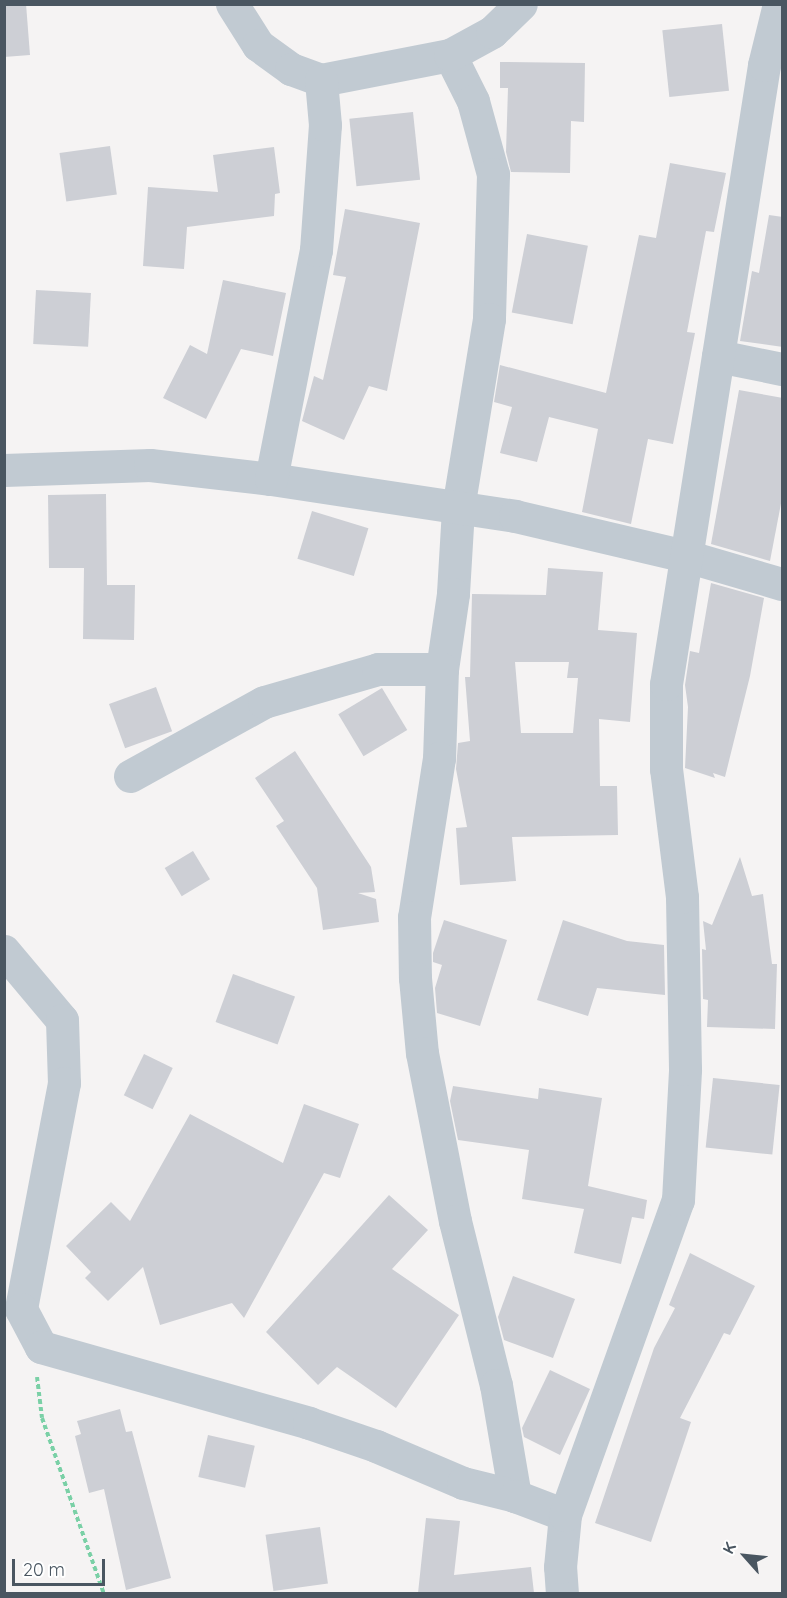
<!DOCTYPE html>
<style>
body{margin:0}
#map{position:relative;width:787px;height:1598px;overflow:hidden;background:#f5f3f3;font-family:Quicksand,sans-serif}
div>[style]{position:absolute}
.building>*{inset:0;background:#cdcfd5;transform-origin:0 0}
.path>*{height:4px;margin-top:-2px;transform-origin:0;background:repeating-linear-gradient(90deg,#7ad0a6 0 4.5px,transparent 0 7.5px)}
.minor>*{height:33px;margin:-16.5px;padding:0 16.5px;transform-origin:16.5px;border-radius:16.5px;background:#c1cad2}
span{translate:-50% -50%;white-space:nowrap;text-align:center;line-height:1.15;-webkit-text-stroke:4.5px #fff;paint-order:stroke}
.frame{position:absolute;inset:0;border:6px solid #4a5661;pointer-events:none}
.north{position:absolute;left:715px;top:1526px;width:60px;height:60px;-webkit-text-stroke:4px #fff;paint-order:stroke;rotate:297deg;font-size:16px;font-weight:700;line-height:24px;text-align:center;color:#4a5661}
.north::after{content:'';display:block;margin:auto;width:21px;height:27px;background:#4a5661;clip-path:polygon(50% 0,100% 100%,50% 72%,0 100%)}
.scale{position:absolute;left:12px;top:1559px;width:93px;height:27px;box-sizing:border-box;border:3px solid #4a5661;border-top:0;padding-left:8px;font-size:18px;line-height:21px;white-space:nowrap;color:#4a5661;-webkit-text-stroke:4px #fff;paint-order:stroke}
</style>
<div id="map">
<div class="building">
<div style="clip-path:polygon(4px 4px,26px 4px,30px 55px,4px 57px)"></div>
<div style="left:722px;top:24px;width:67px;height:60px;rotate:84deg"></div>
<div style="clip-path:polygon(500px 62px,585px 63px,584px 122px,571px 121px,570px 173px,511px 172px,506px 152px,508px 88px,500px 88px)"></div>
<div style="left:413px;top:112px;width:68px;height:64px;rotate:84deg"></div>
<div style="left:110px;top:146px;width:49px;height:51px;rotate:82deg"></div>
<div style="clip-path:polygon(274px 147px,280px 193px,275px 194px,274px 216px,187px 227px,184px 269px,143px 266px,148px 187px,218px 192px,213px 155px)"></div>
<div style="clip-path:polygon(670px 163px,726px 173px,714px 232px,706px 231px,687px 332px,695px 333px,673px 444px,648px 439px,631px 524px,582px 512px,598px 429px,549px 417px,537px 462px,500px 453px,512px 407px,494px 402px,500px 365px,606px 393px,639px 235px,656px 238px)"></div>
<div style="clip-path:polygon(345px 209px,420px 223px,387px 391px,369px 386px,344px 440px,302px 421px,314px 376px,323px 380px,346px 277px,333px 275px)"></div>
<div style="clip-path:polygon(769px 215px,783px 217px,783px 347px,740px 341px,752px 271px,759px 273px)"></div>
<div style="left:527px;top:234px;width:62px;height:80px;rotate:11deg"></div>
<div style="clip-path:polygon(223px 280px,286px 293px,273px 356px,241px 349px,206px 419px,163px 398px,190px 345px,207px 354px)"></div>
<div style="left:36px;top:290px;width:55px;height:54px;rotate:3deg"></div>
<div style="clip-path:polygon(739px 390px,783px 398px,783px 493px,770px 561px,711px 544px)"></div>
<div style="clip-path:polygon(106px 494px,107px 585px,135px 585px,134px 640px,83px 639px,84px 568px,49px 568px,48px 495px)"></div>
<div style="left:312px;top:511px;width:59px;height:50px;rotate:17deg"></div>
<div style="clip-path:polygon(evenodd,548px 568px,603px 572px,598px 630px,637px 633px,630px 722px,599px 719px,600px 786px,617px 786px,618px 835px,512px 837px,516px 881px,460px 885px,456px 828px,467px 827px,456px 769px,458px 743px,470px 741px,465px 677px,470px 677px,472px 594px,546px 595px,548px 568px,515px 662px,569px 662px,567px 678px,578px 678px,573px 733px,521px 733px,515px 662px)"></div>
<div style="clip-path:polygon(711px 583px,764px 598px,750px 676px,725px 777px,713px 773px,715px 778px,685px 768px,688px 707px,685px 685px,690px 651px,699px 653px)"></div>
<div style="left:156px;top:687px;width:47px;height:50px;rotate:70deg"></div>
<div style="left:382px;top:688px;width:49px;height:51px;rotate:59deg"></div>
<div style="clip-path:polygon(295px 751px,371px 867px,375px 892px,358px 893px,376px 899px,379px 922px,323px 930px,317px 888px,276px 826px,284px 821px,255px 778px)"></div>
<div style="left:193px;top:851px;width:33px;height:33px;rotate:59deg"></div>
<div style="clip-path:polygon(740px 857px,752px 896px,763px 894px,772px 964px,777px 964px,775px 1029px,707px 1027px,708px 1000px,703px 999px,702px 949px,706px 950px,703px 921px,712px 925px)"></div>
<div style="clip-path:polygon(444px 920px,507px 940px,480px 1026px,437px 1013px,435px 988px,442px 965px,433px 962px,433px 953px)"></div>
<div style="clip-path:polygon(563px 920px,627px 941px,664px 945px,665px 995px,597px 988px,588px 1016px,537px 1000px)"></div>
<div style="left:233px;top:974px;width:66px;height:51px;rotate:20deg"></div>
<div style="left:144px;top:1054px;width:32px;height:46px;rotate:26deg"></div>
<div style="left:713px;top:1078px;width:67px;height:70px;rotate:6deg"></div>
<div style="clip-path:polygon(453px 1086px,538px 1099px,539px 1088px,602px 1098px,588px 1186px,647px 1200px,644px 1219px,632px 1217px,621px 1264px,574px 1253px,584px 1209px,522px 1199px,529px 1150px,458px 1140px,450px 1101px)"></div>
<div style="clip-path:polygon(304px 1104px,359px 1124px,340px 1178px,324px 1173px,244px 1318px,232px 1303px,160px 1325px,143px 1267px,108px 1301px,85px 1278px,91px 1272px,66px 1246px,111px 1202px,130px 1221px,190px 1114px,283px 1163px)"></div>
<div style="clip-path:polygon(389px 1195px,428px 1230px,392px 1269px,459px 1315px,396px 1408px,337px 1367px,318px 1385px,266px 1332px)"></div>
<div style="clip-path:polygon(690px 1253px,755px 1286px,730px 1335px,724px 1333px,680px 1418px,691px 1422px,651px 1542px,595px 1523px,654px 1348px,675px 1308px,669px 1305px)"></div>
<div style="clip-path:polygon(513px 1276px,575px 1299px,553px 1358px,504px 1340px,498px 1317px)"></div>
<div style="clip-path:polygon(550px 1370px,590px 1389px,560px 1455px,524px 1437px,522px 1428px)"></div>
<div style="clip-path:polygon(120px 1409px,126px 1432px,132px 1431px,171px 1578px,126px 1590px,104px 1489px,89px 1493px,75px 1436px,81px 1434px,77px 1421px)"></div>
<div style="left:208px;top:1435px;width:48px;height:43px;rotate:13deg"></div>
<div style="clip-path:polygon(426px 1518px,460px 1521px,454px 1575px,531px 1567px,534px 1593px,418px 1593px)"></div>
<div style="left:320px;top:1527px;width:57px;height:55px;rotate:82deg"></div>
</div>
<div class="path">
<div style="left:37px;top:1377px;width:41px;rotate:83deg"></div>
<div style="left:42px;top:1418px;width:187px;rotate:70.6deg"></div>
</div>
<div class="minor">
<div style="left:232px;top:4px;width:49px;rotate:57.6deg"></div>
<div style="left:258px;top:45px;width:41px;rotate:36deg"></div>
<div style="left:291px;top:69px;width:32px;rotate:20deg"></div>
<div style="left:321px;top:80px;width:131px;rotate:-11deg"></div>
<div style="left:450px;top:55px;width:51px;rotate:63.4deg"></div>
<div style="left:473px;top:101px;width:76px;rotate:74.7deg"></div>
<div style="left:493px;top:174px;width:145px;rotate:91.6deg"></div>
<div style="left:489px;top:319px;width:193px;rotate:99.3deg"></div>
<div style="left:458px;top:509px;width:85px;rotate:93.4deg"></div>
<div style="left:453px;top:594px;width:76px;rotate:98.3deg"></div>
<div style="left:442px;top:669px;width:89px;rotate:91.9deg"></div>
<div style="left:439px;top:758px;width:161px;rotate:98.9deg"></div>
<div style="left:414px;top:917px;width:61px;rotate:89.1deg"></div>
<div style="left:415px;top:978px;width:75px;rotate:84.7deg"></div>
<div style="left:422px;top:1053px;width:171px;rotate:78.9deg"></div>
<div style="left:455px;top:1221px;width:169px;rotate:76deg"></div>
<div style="left:496px;top:1385px;width:113px;rotate:80.3deg"></div>
<div style="left:450px;top:55px;width:48px;rotate:-28.7deg"></div>
<div style="left:492px;top:32px;width:40px;rotate:-44deg"></div>
<div style="left:718px;top:356px;width:65px;rotate:11.5deg"></div>
<div style="left:4px;top:470px;width:146px;rotate:-2deg"></div>
<div style="left:150px;top:465px;width:122px;rotate:6.6deg"></div>
<div style="left:271px;top:479px;width:247px;rotate:8.6deg"></div>
<div style="left:515px;top:516px;width:176px;rotate:13.2deg"></div>
<div style="left:686px;top:556px;width:100px;rotate:16.3deg"></div>
<div style="left:271px;top:479px;width:233px;rotate:-78.9deg"></div>
<div style="left:316px;top:250px;width:125px;rotate:-85.9deg"></div>
<div style="left:325px;top:125px;width:45px;rotate:-95.1deg"></div>
<div style="left:130px;top:776px;width:153px;rotate:-28.9deg"></div>
<div style="left:264px;top:702px;width:119px;rotate:-16.1deg"></div>
<div style="left:378px;top:669px;width:64px"></div>
<div style="left:4px;top:951px;width:90px;rotate:50deg"></div>
<div style="left:62px;top:1020px;width:63px;rotate:88.2deg"></div>
<div style="left:64px;top:1083px;width:230px;rotate:100.8deg"></div>
<div style="left:21px;top:1309px;width:43px;rotate:62.2deg"></div>
<div style="left:41px;top:1347px;width:279px;rotate:15.8deg"></div>
<div style="left:309px;top:1423px;width:71px;rotate:18.9deg"></div>
<div style="left:376px;top:1446px;width:95px;rotate:23deg"></div>
<div style="left:463px;top:1483px;width:54px;rotate:14deg"></div>
<div style="left:515px;top:1496px;width:53px;rotate:20.8deg"></div>
<div style="left:562px;top:1594px;width:27px;rotate:-94deg"></div>
<div style="left:560px;top:1567px;width:52px;rotate:-84.5deg"></div>
<div style="left:565px;top:1515px;width:335px;rotate:-70.3deg"></div>
<div style="left:678px;top:1200px;width:131px;rotate:-86.9deg"></div>
<div style="left:685px;top:1069px;width:172px;rotate:-91deg"></div>
<div style="left:682px;top:897px;width:129px;rotate:-97.1deg"></div>
<div style="left:666px;top:769px;width:85px;rotate:-90deg"></div>
<div style="left:666px;top:684px;width:627px;rotate:-81deg"></div>
<div style="left:764px;top:65px;width:63px;rotate:-76.2deg"></div>
</div>
<div class="frame"></div>
<div class="north">K</div>
<div class="scale">20 m</div>
</div>
